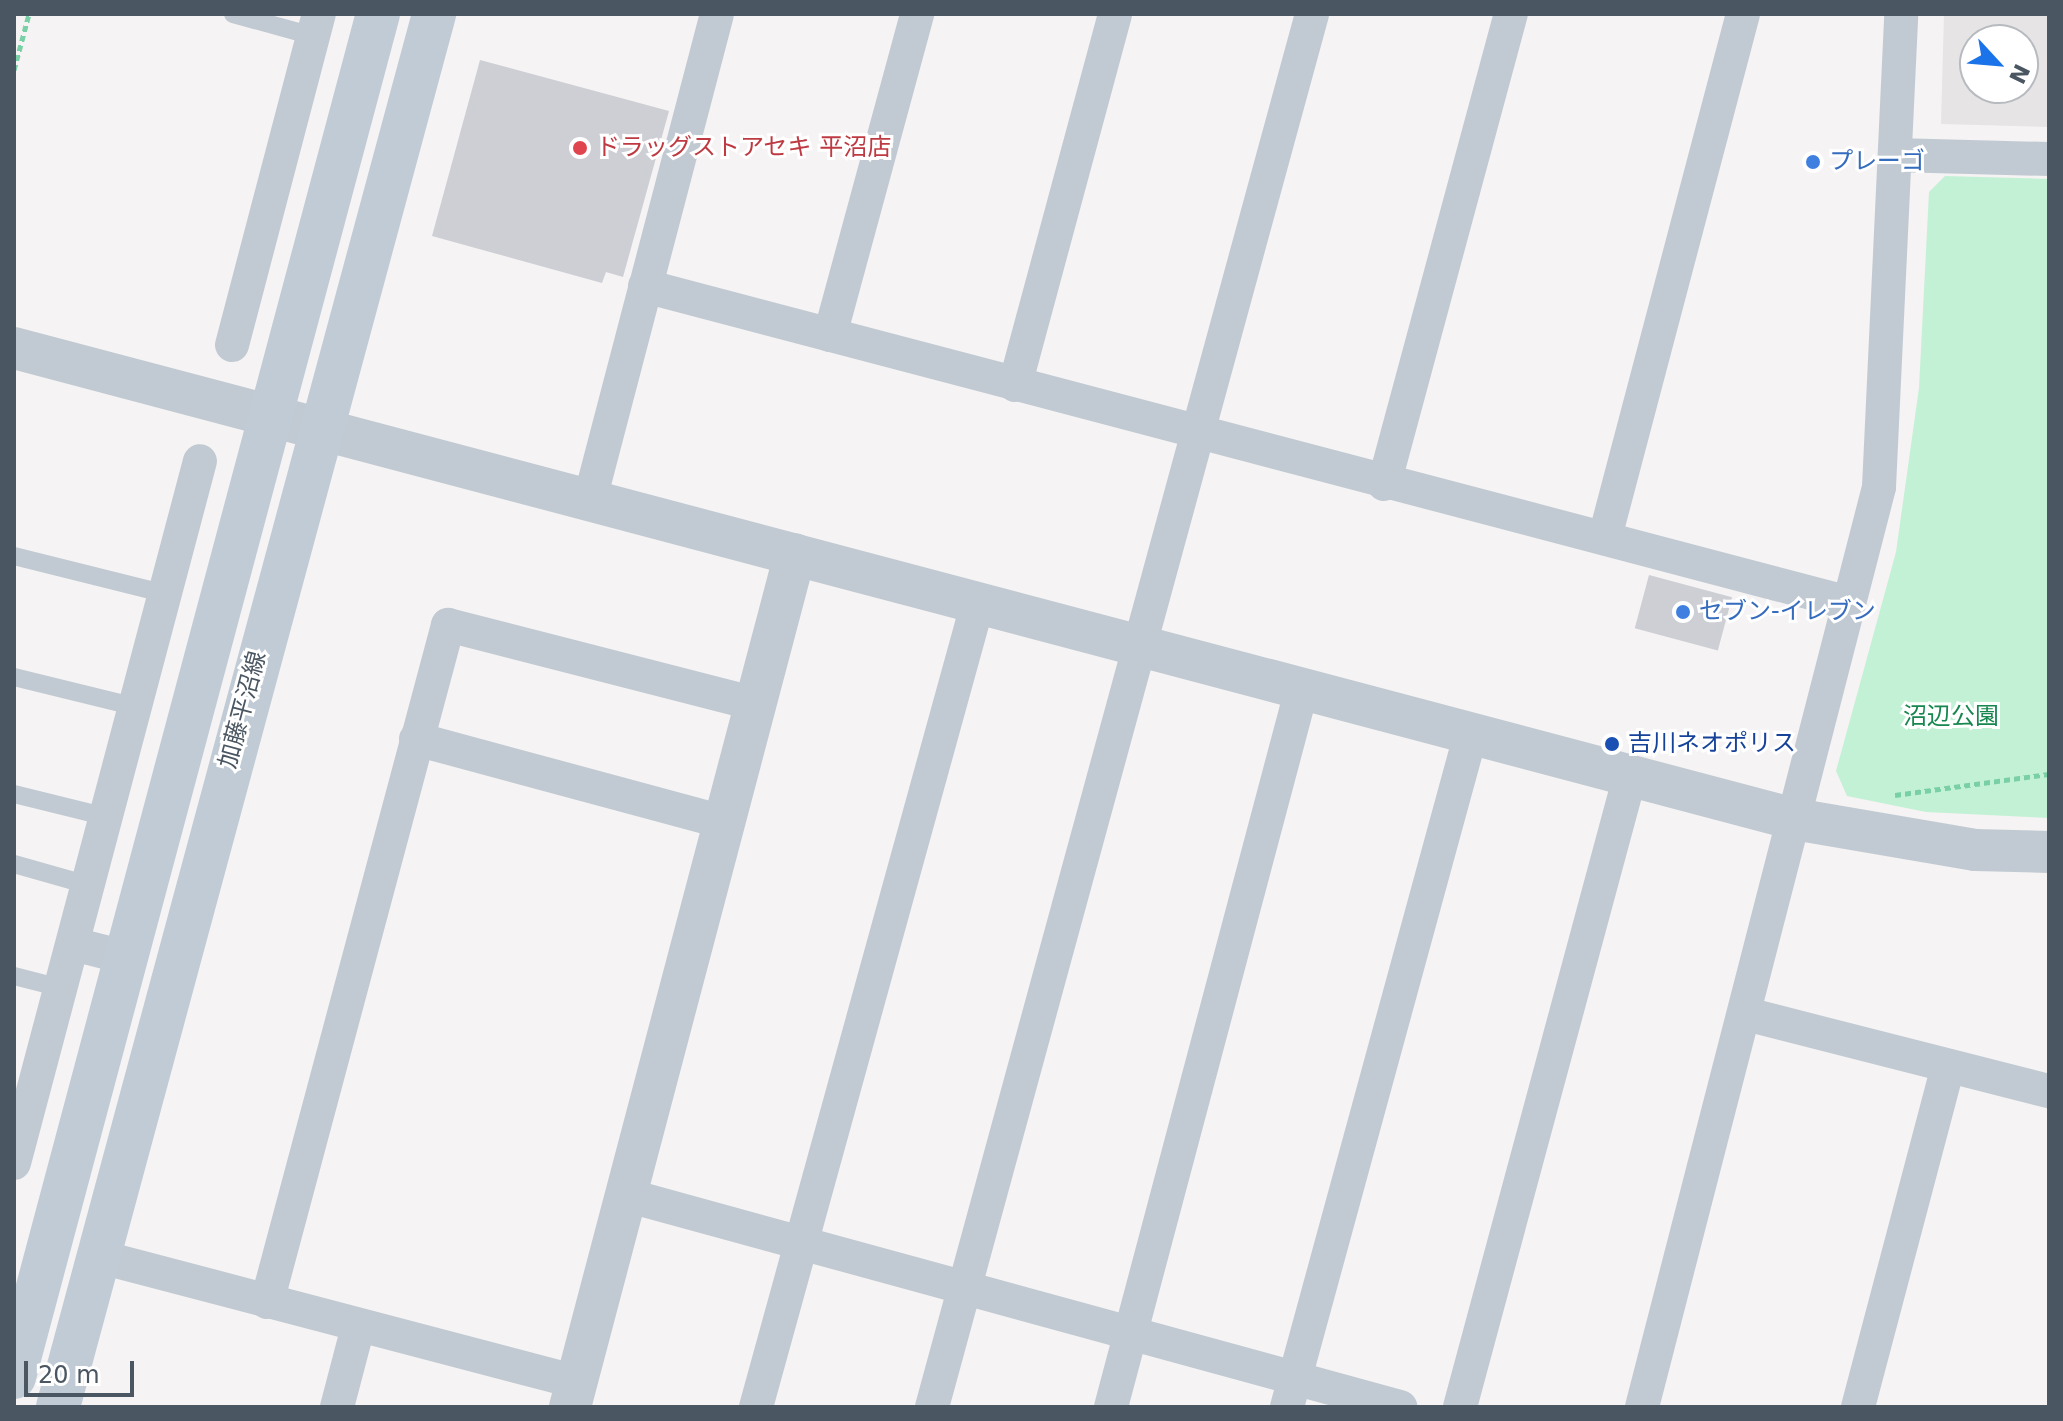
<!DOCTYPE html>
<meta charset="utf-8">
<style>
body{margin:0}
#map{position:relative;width:2063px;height:1421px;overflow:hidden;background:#f5f3f3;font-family:"DejaVu Sans","Noto Sans JP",sans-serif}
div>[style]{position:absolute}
.education>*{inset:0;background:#e6e4e5}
.green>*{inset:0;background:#c3f1d5}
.building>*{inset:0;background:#cdcfd5;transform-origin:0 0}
.path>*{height:5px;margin-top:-2.5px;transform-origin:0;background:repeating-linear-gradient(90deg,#7ad0a6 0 6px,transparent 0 10px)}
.service>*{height:18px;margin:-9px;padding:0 9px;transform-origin:9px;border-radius:9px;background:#c1cad2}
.minor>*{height:34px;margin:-17px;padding:0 17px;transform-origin:17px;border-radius:17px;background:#c1cad2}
.tertiary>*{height:42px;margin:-21px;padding:0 21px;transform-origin:21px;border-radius:21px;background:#c1cad2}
.secondary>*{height:44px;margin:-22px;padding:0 22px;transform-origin:22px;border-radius:22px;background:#c1cbd6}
.dots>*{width:22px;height:22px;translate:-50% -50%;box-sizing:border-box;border:4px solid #fff;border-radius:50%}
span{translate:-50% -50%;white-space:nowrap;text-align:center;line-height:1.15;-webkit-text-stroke:6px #fff;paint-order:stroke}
.health-label{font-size:24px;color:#be3a42}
.left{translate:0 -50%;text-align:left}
.shop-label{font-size:24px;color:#366cbe}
.street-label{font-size:24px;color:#4a5661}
.park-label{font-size:24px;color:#17864f}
.transit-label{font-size:24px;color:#164399}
.frame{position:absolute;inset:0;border:16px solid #4a5661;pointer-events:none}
.north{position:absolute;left:1959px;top:24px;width:80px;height:80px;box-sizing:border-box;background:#fff;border:2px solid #b7bbc0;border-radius:50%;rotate:116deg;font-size:22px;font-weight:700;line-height:32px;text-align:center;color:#4a5661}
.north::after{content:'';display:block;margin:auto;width:28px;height:36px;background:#1a73e8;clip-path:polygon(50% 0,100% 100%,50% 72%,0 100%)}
.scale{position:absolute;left:24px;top:1361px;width:110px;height:36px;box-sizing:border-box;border:4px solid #4a5661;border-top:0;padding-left:10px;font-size:24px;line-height:28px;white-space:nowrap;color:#4a5661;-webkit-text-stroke:6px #fff;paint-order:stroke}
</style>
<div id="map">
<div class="education">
<div style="clip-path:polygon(evenodd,1944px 14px,2049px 14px,2049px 127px,1941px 124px,1944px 14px,1975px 40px,2023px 40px,2023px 88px,1975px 88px,1975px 40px)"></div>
</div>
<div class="green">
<div style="clip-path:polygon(1945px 176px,2049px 179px,2049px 818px,1926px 812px,1847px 796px,1836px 771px,1896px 552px,1919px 388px,1929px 192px)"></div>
</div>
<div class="building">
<div style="clip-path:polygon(480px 60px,669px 111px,623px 277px,606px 272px,602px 283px,432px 236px)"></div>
<div style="left:1649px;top:575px;width:86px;height:55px;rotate:15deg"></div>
</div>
<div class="path">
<div style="left:14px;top:70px;width:58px;rotate:-75deg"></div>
<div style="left:1895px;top:795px;width:155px;rotate:-7.8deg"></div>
</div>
<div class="service">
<div style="left:233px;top:14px;width:83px;rotate:15.4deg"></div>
<div style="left:14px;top:556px;width:157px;rotate:14deg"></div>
<div style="left:14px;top:677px;width:126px;rotate:13.8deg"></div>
<div style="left:14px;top:794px;width:96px;rotate:13.9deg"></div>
<div style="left:14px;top:864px;width:77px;rotate:15.8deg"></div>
<div style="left:14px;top:976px;width:49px;rotate:14.3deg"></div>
</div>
<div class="minor">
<div style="left:1895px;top:155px;width:154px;rotate:1.5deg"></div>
<div style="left:645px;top:286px;width:1245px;rotate:14.75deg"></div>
<div style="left:830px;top:335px;width:333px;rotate:-74.8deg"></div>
<div style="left:232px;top:345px;width:342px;rotate:-75.3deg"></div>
<div style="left:1015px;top:385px;width:384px;rotate:-74.9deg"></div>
<div style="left:1384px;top:484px;width:487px;rotate:-74.9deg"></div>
<div style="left:590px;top:499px;width:501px;rotate:-75.33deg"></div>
<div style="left:1605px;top:537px;width:541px;rotate:-75.22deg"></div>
<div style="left:416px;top:739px;width:318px;rotate:15.1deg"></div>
<div style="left:73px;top:944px;width:53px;rotate:14.3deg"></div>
<div style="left:1746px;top:1014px;width:313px;rotate:14.3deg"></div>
<div style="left:14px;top:1163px;width:726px;rotate:-75.16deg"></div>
<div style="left:626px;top:1195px;width:803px;rotate:15.32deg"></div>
<div style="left:97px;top:1256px;width:496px;rotate:14.7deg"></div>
<div style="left:267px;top:1302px;width:701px;rotate:-75.03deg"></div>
<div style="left:448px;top:625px;width:318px;rotate:14.4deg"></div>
<div style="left:337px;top:1407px;width:83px;rotate:-75.3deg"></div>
<div style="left:756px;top:1407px;width:835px;rotate:-74.58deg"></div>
<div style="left:932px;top:1407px;width:1444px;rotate:-74.74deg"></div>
<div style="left:1111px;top:1407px;width:744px;rotate:-75.12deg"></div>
<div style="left:1287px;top:1407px;width:699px;rotate:-74.73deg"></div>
<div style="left:1460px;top:1407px;width:653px;rotate:-74.92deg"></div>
<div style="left:1642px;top:1407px;width:950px;rotate:-75.55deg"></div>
<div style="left:1879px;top:487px;width:474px;rotate:-87.3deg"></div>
<div style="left:1858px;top:1407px;width:353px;rotate:-75.2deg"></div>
</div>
<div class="tertiary">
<div style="left:14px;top:348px;width:1841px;rotate:14.82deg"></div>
<div style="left:1794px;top:819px;width:184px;rotate:9.7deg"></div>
<div style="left:1975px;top:850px;width:74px;rotate:1.5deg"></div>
<div style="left:570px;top:1407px;width:882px;rotate:-75.22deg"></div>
</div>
<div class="secondary">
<div style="left:14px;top:1377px;width:1411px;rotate:-75.05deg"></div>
<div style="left:58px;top:1407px;width:1443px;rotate:-74.89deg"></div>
</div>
<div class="dots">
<div style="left:580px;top:148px;background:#e0444e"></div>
<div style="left:1813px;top:162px;background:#3f7fe0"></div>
<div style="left:1683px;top:612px;background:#3f7fe0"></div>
<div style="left:1612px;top:744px;background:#1a4fb4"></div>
</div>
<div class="health-label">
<span class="left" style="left:596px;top:148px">ドラッグストアセキ 平沼店</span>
</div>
<div class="shop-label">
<span class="left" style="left:1829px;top:162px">プレーゴ</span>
<span class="left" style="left:1699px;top:612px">セブン-イレブン</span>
</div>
<div class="street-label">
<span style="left:243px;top:710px;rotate:-75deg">加藤平沼線</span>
</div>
<div class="park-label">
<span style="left:1951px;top:717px">沼辺公園</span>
</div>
<div class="transit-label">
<span class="left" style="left:1628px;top:744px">吉川ネオポリス</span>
</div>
<div class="frame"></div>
<div class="north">N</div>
<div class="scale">20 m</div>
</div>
